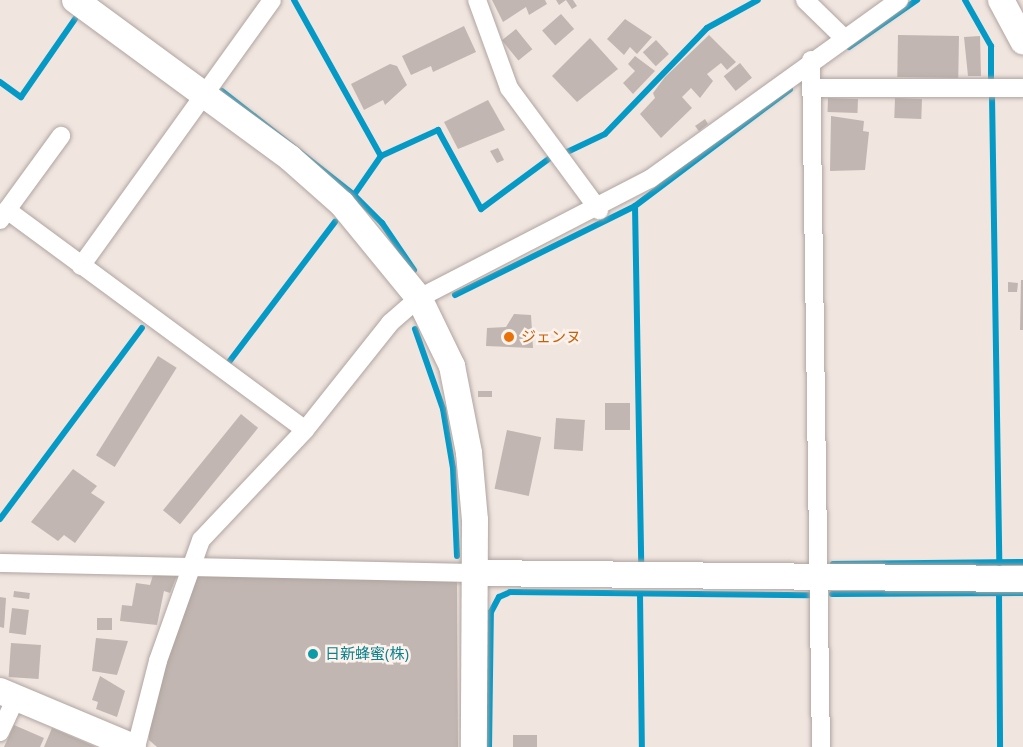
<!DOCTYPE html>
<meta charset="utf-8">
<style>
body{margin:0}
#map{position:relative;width:1023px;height:747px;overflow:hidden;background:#f1e5e0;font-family:"Open Sans","Noto Sans JP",sans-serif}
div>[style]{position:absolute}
.stream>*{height:6px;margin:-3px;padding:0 3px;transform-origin:3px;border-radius:3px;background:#0599c6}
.building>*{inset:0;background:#c1b6b1;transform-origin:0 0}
.roads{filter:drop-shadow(0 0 2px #afa49f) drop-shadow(0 0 2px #afa49f)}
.street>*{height:18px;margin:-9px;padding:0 9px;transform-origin:9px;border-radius:9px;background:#fff}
.secondary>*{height:26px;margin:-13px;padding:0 13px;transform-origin:13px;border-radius:13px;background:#fff}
.dots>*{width:16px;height:16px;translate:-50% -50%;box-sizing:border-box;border:3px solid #fef2ed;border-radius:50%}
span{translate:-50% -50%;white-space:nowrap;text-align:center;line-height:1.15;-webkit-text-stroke:5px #fef2ed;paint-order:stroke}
.food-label{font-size:15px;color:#c56008}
.left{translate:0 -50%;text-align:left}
.culture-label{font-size:15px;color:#0d838f}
</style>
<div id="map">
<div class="stream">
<div style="left:294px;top:0;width:179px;rotate:60.9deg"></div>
<div style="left:381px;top:156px;width:63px;rotate:-24.5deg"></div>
<div style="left:438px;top:130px;width:90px;rotate:61.4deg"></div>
<div style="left:481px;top:209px;width:86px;rotate:-36.5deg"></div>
<div style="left:965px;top:0;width:53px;rotate:60.5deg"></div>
<div style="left:991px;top:46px;width:32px;rotate:90deg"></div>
<div style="left:849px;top:47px;width:83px;rotate:-34.7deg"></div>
<div style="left:0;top:82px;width:26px;rotate:36deg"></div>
<div style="left:21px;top:97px;width:95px;rotate:-55.3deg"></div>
<div style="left:222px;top:91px;width:168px;rotate:38.2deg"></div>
<div style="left:992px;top:96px;width:467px;rotate:89.1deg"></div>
<div style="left:565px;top:153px;width:44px;rotate:-25.4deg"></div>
<div style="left:605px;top:134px;width:147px;rotate:-46.1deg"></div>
<div style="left:707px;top:28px;width:58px;rotate:-28.8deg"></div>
<div style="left:381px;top:156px;width:47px;rotate:124.7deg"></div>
<div style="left:354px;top:195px;width:40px;rotate:45deg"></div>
<div style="left:382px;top:223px;width:57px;rotate:55.8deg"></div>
<div style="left:635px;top:206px;width:357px;rotate:89deg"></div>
<div style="left:455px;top:295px;width:201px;rotate:-26.3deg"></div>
<div style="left:635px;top:206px;width:194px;rotate:-37deg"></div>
<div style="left:415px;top:329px;width:85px;rotate:70.7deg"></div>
<div style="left:443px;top:409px;width:60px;rotate:80.4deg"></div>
<div style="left:453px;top:468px;width:88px;rotate:87.4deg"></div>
<div style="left:229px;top:362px;width:176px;rotate:-52.9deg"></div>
<div style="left:0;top:519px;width:238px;rotate:-53.4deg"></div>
<div style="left:833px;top:564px;width:190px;rotate:-0.6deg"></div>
<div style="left:999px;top:593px;width:154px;rotate:89.6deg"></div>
<div style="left:640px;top:594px;width:153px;rotate:89.3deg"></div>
<div style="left:832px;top:594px;width:191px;rotate:-0.3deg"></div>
<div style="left:489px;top:747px;width:135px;rotate:-89.2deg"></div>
<div style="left:491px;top:612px;width:17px;rotate:-62deg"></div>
<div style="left:499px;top:597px;width:12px;rotate:-24deg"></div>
<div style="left:510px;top:592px;width:299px;rotate:0.6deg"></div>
</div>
<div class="building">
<div style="clip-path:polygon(492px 0,545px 0,547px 4px,529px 15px,526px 7px,503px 22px)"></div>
<div style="clip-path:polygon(556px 0,573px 0,577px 6px,572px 9px,566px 0,559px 5px)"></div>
<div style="left:561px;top:14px;width:20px;height:25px;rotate:49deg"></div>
<div style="clip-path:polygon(625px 19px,652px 37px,637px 54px,630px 47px,624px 55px,607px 39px)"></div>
<div style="clip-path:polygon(464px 26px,476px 52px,433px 72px,431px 66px,411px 75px,402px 56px)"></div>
<div style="left:516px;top:29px;width:26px;height:18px;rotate:51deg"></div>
<div style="clip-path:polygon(709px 35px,736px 62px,727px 70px,721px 63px,707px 74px,713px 81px,700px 98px,691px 88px,682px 97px,692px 108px,661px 138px,640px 114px,655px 98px,653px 93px,665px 77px)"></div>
<div style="left:898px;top:35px;width:61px;height:42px;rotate:1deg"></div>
<div style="clip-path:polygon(980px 36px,981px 76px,968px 76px,964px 37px)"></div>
<div style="clip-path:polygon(590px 38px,618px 69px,577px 102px,552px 76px)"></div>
<div style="left:656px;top:40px;width:19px;height:18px;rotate:47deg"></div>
<div style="clip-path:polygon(635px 56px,655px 71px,633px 94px,623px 83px,635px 71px,628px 64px)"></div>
<div style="left:740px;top:63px;width:19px;height:21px;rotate:51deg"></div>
<div style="clip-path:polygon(390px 64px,397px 66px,407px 85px,385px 105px,383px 100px,364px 110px,351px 84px)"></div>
<div style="left:828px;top:98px;width:30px;height:14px;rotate:2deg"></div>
<div style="left:895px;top:98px;width:27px;height:20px;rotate:2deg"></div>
<div style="clip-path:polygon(488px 100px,505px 130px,458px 149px,444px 122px)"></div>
<div style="clip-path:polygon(831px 116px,864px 121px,863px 131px,869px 132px,865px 170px,830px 171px)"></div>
<div style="clip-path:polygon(705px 119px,708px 124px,699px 131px,695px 126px)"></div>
<div style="clip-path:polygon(498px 148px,504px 160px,497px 163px,490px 151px)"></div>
<div style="clip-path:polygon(1021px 280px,1023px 280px,1023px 330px,1020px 330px)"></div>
<div style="clip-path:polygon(1008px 282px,1018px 283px,1017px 292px,1008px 292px)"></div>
<div style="clip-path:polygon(514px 314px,531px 315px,533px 348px,486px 346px,487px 328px,506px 327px)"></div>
<div style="left:158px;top:356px;width:22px;height:117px;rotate:32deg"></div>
<div style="left:478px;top:391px;width:14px;height:6px"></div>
<div style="left:605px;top:403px;width:25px;height:27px"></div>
<div style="left:241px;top:414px;width:22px;height:124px;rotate:39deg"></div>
<div style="left:556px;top:418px;width:29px;height:31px;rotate:4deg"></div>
<div style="left:507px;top:430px;width:35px;height:60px;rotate:12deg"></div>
<div style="clip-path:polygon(73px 469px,97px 486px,91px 493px,105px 502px,75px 543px,64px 535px,58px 541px,31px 522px)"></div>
<div style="clip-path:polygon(199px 573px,457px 577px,458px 747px,157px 747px,149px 740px,148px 726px,189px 581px)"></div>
<div style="clip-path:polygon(153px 575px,177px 575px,170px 593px,164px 591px,157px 625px,120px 621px,122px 605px,132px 606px,136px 583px,150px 585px)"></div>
<div style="left:14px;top:591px;width:16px;height:6px;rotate:7deg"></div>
<div style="clip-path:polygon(0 597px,6px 598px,4px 628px,0 627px)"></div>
<div style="left:12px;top:608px;width:17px;height:25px;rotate:7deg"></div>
<div style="left:112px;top:618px;width:12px;height:15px;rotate:90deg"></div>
<div style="clip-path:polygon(96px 638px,128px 641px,117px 675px,92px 671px)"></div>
<div style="left:11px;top:643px;width:30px;height:34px;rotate:4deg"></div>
<div style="clip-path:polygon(100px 676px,125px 691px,117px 717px,96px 709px,98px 702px,92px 700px)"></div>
<div style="clip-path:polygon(14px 725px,44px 738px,40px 747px,4px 747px)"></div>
<div style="clip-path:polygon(52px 728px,96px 747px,44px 747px)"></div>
<div style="left:513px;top:735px;width:24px;height:12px"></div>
</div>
<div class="roads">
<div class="street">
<div style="left:477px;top:0;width:94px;rotate:70deg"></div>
<div style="left:509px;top:88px;width:152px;rotate:53.6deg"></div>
<div style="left:805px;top:0;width:54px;rotate:44.3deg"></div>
<div style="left:811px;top:60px;width:687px;rotate:89.17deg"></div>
<div style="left:813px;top:88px;width:210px"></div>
<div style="left:7px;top:210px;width:92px;rotate:-53.9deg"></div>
<div style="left:0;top:220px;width:12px;rotate:-55deg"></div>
<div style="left:7px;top:210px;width:370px;rotate:36.4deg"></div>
<div style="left:305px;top:430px;width:151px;rotate:133.4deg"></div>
<div style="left:201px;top:540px;width:128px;rotate:109.6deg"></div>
<div style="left:158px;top:661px;width:89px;rotate:104.3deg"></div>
<div style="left:81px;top:266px;width:327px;rotate:-54.3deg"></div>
<div style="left:305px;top:430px;width:137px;rotate:-51.5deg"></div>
<div style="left:390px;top:323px;width:38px;rotate:-41deg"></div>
<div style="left:419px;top:298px;width:260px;rotate:-27.3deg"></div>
<div style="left:650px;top:179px;width:307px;rotate:-35.7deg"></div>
<div style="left:0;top:563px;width:475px;rotate:1.2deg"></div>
<div style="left:0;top:732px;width:40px;rotate:-65deg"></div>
</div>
<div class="secondary">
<div style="left:75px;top:0;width:267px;rotate:36.3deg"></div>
<div style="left:290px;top:158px;width:69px;rotate:41.5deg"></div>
<div style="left:342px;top:204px;width:122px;rotate:50.7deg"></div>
<div style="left:419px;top:298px;width:76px;rotate:64.1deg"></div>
<div style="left:452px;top:366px;width:89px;rotate:78.9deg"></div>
<div style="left:469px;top:453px;width:67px;rotate:84.9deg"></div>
<div style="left:475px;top:520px;width:227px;rotate:90.3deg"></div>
<div style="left:1001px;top:0;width:47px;rotate:61.8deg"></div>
<div style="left:475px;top:573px;width:548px;rotate:0.63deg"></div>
<div style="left:0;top:691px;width:144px;rotate:22.8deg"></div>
</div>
</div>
<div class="dots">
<div style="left:509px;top:337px;background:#e8710a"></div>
<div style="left:313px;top:654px;background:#0f9aa8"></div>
</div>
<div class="food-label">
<span class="left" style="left:521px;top:337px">ジェンヌ</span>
</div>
<div class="culture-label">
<span class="left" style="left:325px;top:654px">日新蜂蜜(株)</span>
</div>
</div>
